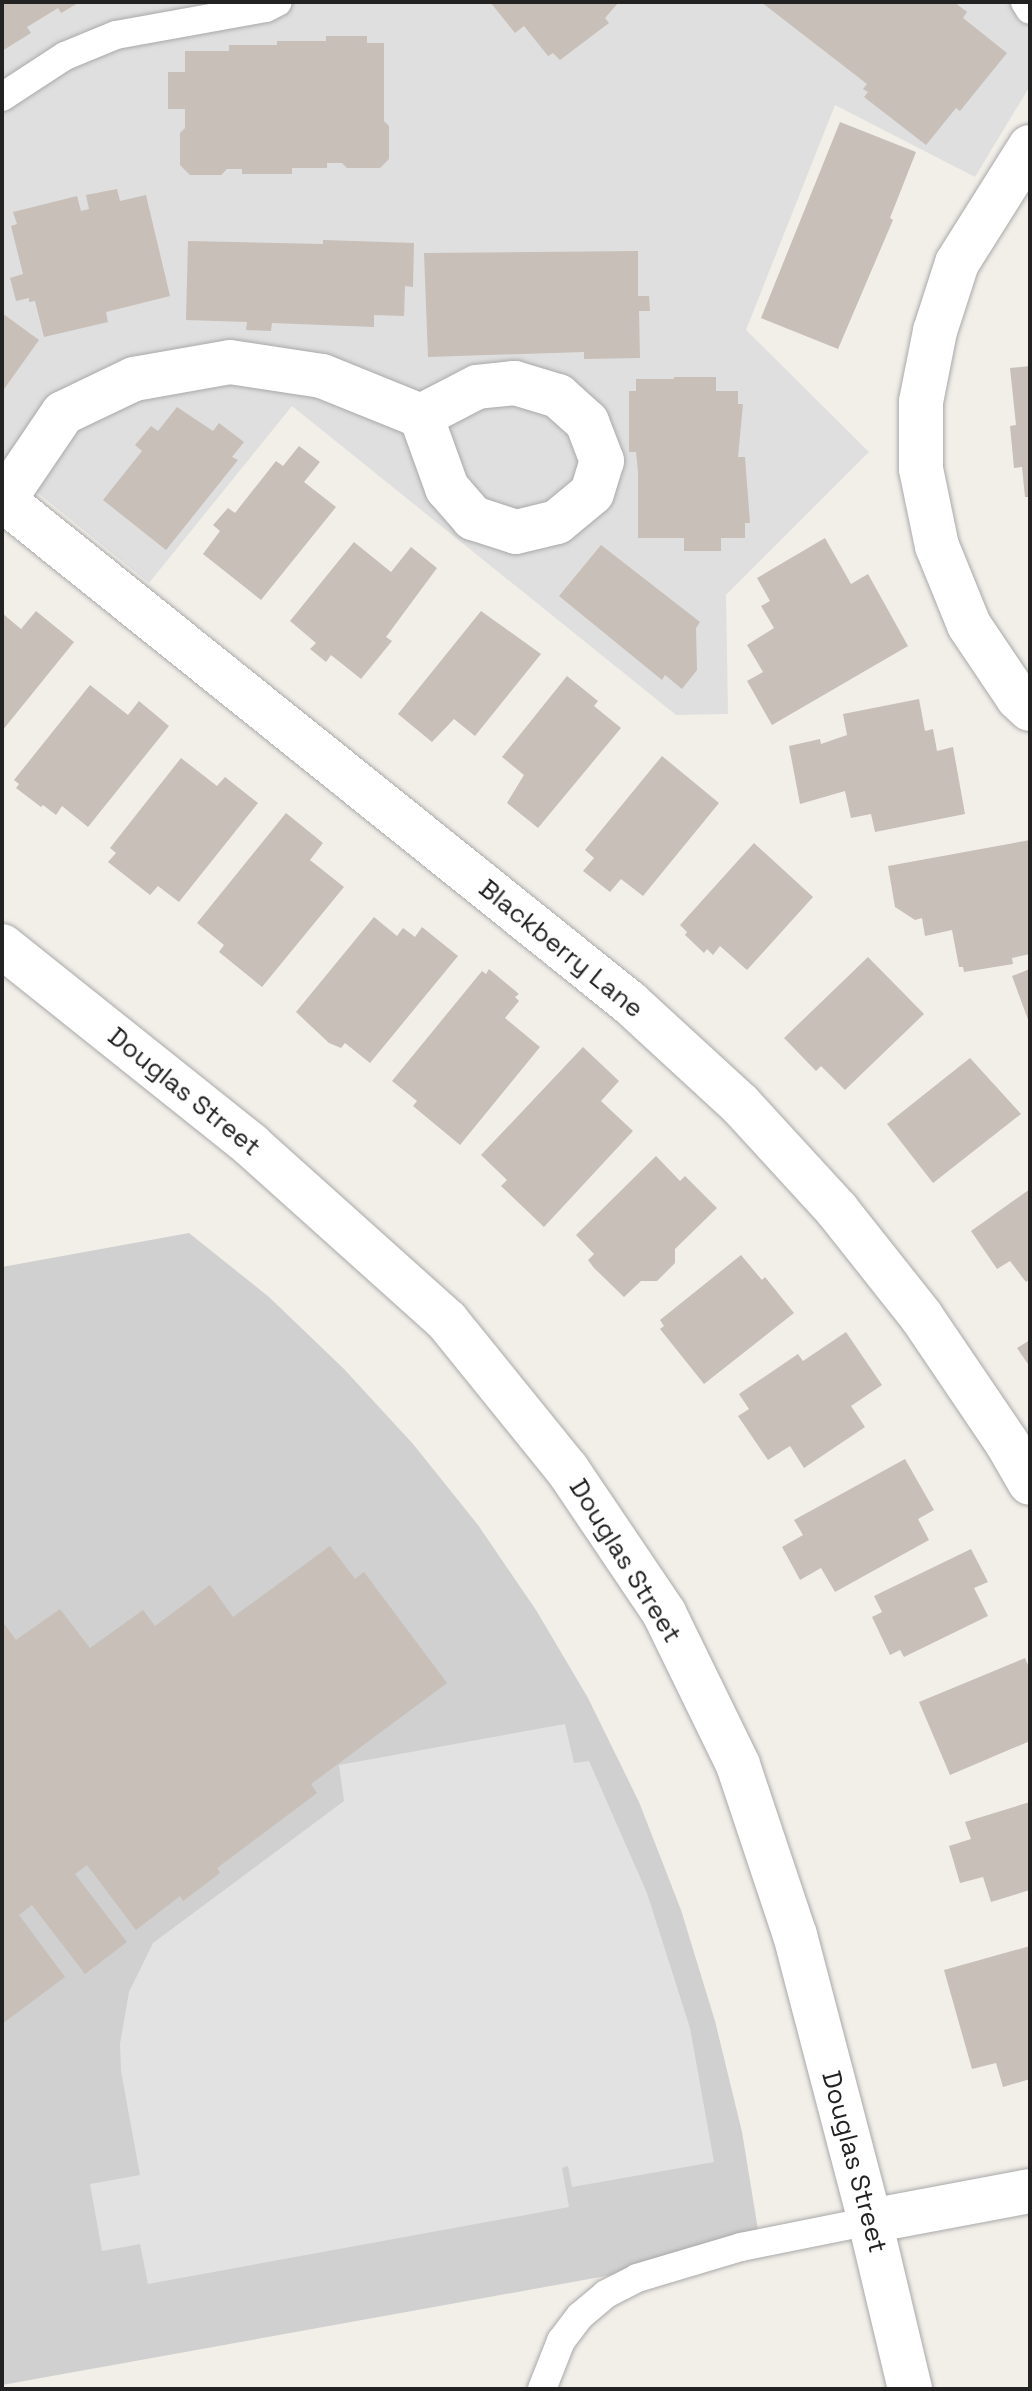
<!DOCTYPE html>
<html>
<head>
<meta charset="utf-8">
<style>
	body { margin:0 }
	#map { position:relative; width:1032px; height:2391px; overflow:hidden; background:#f2efe9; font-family:"Space Grotesk",sans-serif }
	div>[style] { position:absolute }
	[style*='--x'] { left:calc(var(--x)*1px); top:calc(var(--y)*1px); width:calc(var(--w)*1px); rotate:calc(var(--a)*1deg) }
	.residential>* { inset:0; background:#e0dfdf }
	.religious>* { inset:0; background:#d0d0d0 }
	.parking>* { inset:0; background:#e2e2e2 }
	.building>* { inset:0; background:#c7bfb8 }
	.roads { filter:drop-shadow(0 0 2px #a9a9a9) drop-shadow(0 0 2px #a9a9a9) }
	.lane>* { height:28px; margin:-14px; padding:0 14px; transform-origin:14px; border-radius:14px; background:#fff }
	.street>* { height:44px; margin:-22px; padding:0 22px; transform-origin:22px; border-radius:22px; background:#fff }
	span { translate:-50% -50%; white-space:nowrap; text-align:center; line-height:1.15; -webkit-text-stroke:7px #fff; paint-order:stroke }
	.street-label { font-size:26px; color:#222 }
	.frame { position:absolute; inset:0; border:4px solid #222; pointer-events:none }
</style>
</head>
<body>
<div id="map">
	<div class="residential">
		<i style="clip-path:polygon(2px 2px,1030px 2px,1030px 86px,975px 177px,835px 105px,746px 330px,869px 452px,726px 595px,728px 714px,676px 715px,292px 406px,149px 583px,2px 464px)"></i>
	</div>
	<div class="religious">
		<i style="clip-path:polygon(189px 1233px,269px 1297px,344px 1369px,413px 1444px,478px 1525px,536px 1610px,588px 1698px,639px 1802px,681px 1910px,715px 2021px,742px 2132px,761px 2248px,2px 2385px,2px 1267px)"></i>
	</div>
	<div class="parking">
		<i style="clip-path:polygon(565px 1724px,574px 1763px,589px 1761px,647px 1893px,690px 2028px,714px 2162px,572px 2187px,568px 2166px,562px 2168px,569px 2207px,148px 2284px,140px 2244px,102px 2251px,90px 2184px,140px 2175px,121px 2071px,120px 2044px,129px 1992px,153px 1943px,344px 1801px,339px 1765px)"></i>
	</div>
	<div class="building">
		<i style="clip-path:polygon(2px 2px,80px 2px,61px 13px,58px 8px,27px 27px,31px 33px,2px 51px)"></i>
		<i style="clip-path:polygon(490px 2px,619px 2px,605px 18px,609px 23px,560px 60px,553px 53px,548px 56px,524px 26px,515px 33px)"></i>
		<i style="clip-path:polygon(761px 2px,954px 2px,967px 12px,963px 18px,1007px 53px,960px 111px,956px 108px,926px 145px,864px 97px,868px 92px,863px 89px,867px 84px)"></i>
		<i style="clip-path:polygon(326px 36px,367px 36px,367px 43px,384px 43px,384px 121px,389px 126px,389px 159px,380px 168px,347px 168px,342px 163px,327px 163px,327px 168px,292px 168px,292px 174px,242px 174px,242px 169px,227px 169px,221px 175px,190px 175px,180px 165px,180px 133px,185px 128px,185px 109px,168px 109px,168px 72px,185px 72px,185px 51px,229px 51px,229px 45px,277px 45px,277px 41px,326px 41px)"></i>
		<i style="clip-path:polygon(840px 122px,916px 152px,890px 218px,893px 220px,838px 349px,761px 318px)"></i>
		<i style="clip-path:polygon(117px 189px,120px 201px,146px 195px,170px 296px,106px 312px,108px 322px,44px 337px,35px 301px,29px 302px,29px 298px,16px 301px,10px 278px,23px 274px,11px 226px,17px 224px,13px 212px,77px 196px,81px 211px,89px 209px,86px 195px)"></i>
		<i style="clip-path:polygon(323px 240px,414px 243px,413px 287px,405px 286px,404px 316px,374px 315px,374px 327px,272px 323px,271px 331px,246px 330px,247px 322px,186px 320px,188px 241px,323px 244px)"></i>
		<i style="clip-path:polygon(638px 251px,638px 296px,649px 296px,650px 311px,639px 311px,640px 358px,584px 359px,584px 352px,428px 357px,424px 253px)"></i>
		<i style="clip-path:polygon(2px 313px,39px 340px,2px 392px)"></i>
		<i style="clip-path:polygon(1030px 366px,1030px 497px,1025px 497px,1022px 467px,1014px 468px,1010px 426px,1016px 425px,1010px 368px)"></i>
		<i style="clip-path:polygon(674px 377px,716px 377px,716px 391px,738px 391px,738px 404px,743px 404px,738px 457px,745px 457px,750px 523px,745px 523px,745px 538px,721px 538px,721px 551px,684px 551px,684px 538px,638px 538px,638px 472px,636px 452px,629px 452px,629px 391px,636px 391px,636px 379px,674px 379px)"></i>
		<i style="clip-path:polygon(177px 407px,213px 431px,219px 423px,244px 442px,232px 457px,238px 460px,166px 550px,103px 500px,142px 451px,135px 445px,151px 426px,158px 431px)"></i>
		<i style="clip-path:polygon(299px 446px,320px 462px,304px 482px,336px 507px,261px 600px,203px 554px,220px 531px,213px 525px,228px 508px,235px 513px,276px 461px,283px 466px)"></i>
		<i style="clip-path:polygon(825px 538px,851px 584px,868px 574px,908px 646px,772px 725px,747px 681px,763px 672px,747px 645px,774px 628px,761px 606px,770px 601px,757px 578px)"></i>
		<i style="clip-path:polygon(354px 542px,391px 572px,411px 547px,437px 568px,386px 637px,392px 641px,361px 679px,331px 655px,326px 662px,310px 649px,316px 643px,290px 621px)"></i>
		<i style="clip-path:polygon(601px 545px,700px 622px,696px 628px,697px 670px,682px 689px,665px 675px,662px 680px,559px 596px)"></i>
		<i style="clip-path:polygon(36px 611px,74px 642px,2px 731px,2px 613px,21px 629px)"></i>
		<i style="clip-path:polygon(481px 611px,541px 654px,475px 736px,454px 719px,432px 742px,398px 714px)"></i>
		<i style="clip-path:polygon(567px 676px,598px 701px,594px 706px,621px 728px,538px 828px,507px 803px,524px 775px,502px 757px)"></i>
		<i style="clip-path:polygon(90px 685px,128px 715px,139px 701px,169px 726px,88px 827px,62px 806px,56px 815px,43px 805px,41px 807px,16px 788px,19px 784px,14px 780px)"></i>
		<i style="clip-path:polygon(919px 699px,925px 731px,933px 729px,937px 751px,953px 747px,965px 814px,875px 832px,871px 814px,851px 818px,845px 791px,800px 804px,789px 746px,820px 739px,821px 744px,847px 735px,843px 714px)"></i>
		<i style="clip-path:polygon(662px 756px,719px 803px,643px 896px,621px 879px,610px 892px,583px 871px,594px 858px,585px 850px)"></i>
		<i style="clip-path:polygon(181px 758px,217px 786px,225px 777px,258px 803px,179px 902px,158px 886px,150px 895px,108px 862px,116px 853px,110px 848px)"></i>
		<i style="clip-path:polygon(286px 813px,323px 843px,310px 860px,344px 887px,262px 987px,219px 952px,224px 945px,197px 923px)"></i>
		<i style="clip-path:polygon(1030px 840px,1030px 954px,1012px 958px,1013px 964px,964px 972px,963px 967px,959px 967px,952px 930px,925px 936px,922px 918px,915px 920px,895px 907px,888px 866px)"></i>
		<i style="clip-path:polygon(754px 843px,813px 897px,747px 970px,720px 946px,713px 955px,707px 949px,704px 953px,685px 935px,687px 932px,680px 925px)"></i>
		<i style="clip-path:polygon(374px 917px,397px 936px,403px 928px,415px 937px,422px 927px,458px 956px,370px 1063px,345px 1043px,341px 1048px,329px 1043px,296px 1012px)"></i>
		<i style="clip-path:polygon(868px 957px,924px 1014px,845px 1090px,821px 1066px,816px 1071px,784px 1038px)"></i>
		<i style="clip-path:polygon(489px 969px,519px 994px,515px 997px,519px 1001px,505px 1018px,540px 1047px,460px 1145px,413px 1106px,417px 1101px,392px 1081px,482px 971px,486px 974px)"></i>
		<i style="clip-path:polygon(1030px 969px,1030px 1025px,1012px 976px)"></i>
		<i style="clip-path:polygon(583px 1047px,619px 1081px,601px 1101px,633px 1131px,544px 1227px,501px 1186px,507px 1180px,481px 1155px)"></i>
		<i style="clip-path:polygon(970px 1058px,1021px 1114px,933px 1183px,887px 1124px)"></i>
		<i style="clip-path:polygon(656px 1156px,680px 1181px,685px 1176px,717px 1208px,675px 1249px,675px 1263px,657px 1281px,641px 1281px,624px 1297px,594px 1268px,588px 1260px,594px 1254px,576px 1235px)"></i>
		<i style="clip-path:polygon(1030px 1189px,1030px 1279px,1026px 1282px,1010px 1261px,997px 1269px,971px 1231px)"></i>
		<i style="clip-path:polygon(741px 1255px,762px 1280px,765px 1277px,794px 1313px,704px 1384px,660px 1329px,664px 1326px,660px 1320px)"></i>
		<i style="clip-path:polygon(846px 1332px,882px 1385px,851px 1406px,865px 1427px,804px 1468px,790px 1446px,768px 1460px,738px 1416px,749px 1409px,739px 1394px,798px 1354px,803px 1361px)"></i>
		<i style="clip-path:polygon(1030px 1340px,1030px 1367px,1017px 1348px)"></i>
		<i style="clip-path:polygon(905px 1459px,934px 1510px,918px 1519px,929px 1540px,835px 1592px,821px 1568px,800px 1580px,782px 1547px,803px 1535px,794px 1520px)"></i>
		<i style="clip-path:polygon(330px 1546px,355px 1579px,364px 1572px,447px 1683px,311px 1784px,317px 1793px,217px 1868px,220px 1873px,183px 1901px,180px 1896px,136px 1930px,87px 1865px,75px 1874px,127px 1942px,85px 1974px,32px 1905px,19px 1915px,65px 1977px,2px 2024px,2px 1621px,16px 1640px,60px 1609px,90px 1648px,143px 1610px,155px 1626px,210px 1585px,233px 1617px)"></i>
		<i style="clip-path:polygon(971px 1549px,988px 1582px,974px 1588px,988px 1616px,904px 1657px,900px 1650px,890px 1655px,872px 1617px,882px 1612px,874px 1596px)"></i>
		<i style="clip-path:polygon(1025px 1658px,1030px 1670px,1030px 1741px,950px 1775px,919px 1702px)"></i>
		<i style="clip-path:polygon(1030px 1802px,1030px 1890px,991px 1902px,983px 1877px,960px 1883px,949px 1846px,971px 1839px,965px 1822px)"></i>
		<i style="clip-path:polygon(1030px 1946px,1030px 2079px,1003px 2087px,996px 2063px,972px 2069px,944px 1970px)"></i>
	</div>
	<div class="roads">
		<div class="lane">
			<i style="--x:1025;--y:2;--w:9;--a:58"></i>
			<i style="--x:2;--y:97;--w:75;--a:-33.1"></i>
			<i style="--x:65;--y:56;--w:55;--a:-22.4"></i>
			<i style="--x:116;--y:35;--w:152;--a:-10.2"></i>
			<i style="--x:266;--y:8;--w:13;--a:-27"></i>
			<i style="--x:542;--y:2389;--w:52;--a:-68.4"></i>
			<i style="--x:561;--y:2341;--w:31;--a:-53"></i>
			<i style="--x:580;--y:2316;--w:34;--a:-40"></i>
			<i style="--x:606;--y:2294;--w:35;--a:-27"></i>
			<i style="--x:637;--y:2278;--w:109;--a:-16.6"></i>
			<i style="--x:741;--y:2247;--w:132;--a:-11.4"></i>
		</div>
		<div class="street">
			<i style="--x:1030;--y:147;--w:137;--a:122.2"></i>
			<i style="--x:957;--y:263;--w:71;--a:107.9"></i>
			<i style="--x:935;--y:331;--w:72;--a:101.2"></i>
			<i style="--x:921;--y:402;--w:67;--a:90"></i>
			<i style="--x:921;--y:469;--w:79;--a:78.3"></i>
			<i style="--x:937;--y:546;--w:85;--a:67.9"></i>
			<i style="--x:969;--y:625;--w:88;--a:56.1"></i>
			<i style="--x:1018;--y:698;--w:16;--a:43"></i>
			<i style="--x:2;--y:499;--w:805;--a:38.75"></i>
			<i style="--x:630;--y:1003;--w:149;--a:42.6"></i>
			<i style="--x:740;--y:1104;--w:144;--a:47.5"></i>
			<i style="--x:837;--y:1210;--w:135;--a:51.6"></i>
			<i style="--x:921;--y:1316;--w:153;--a:55.9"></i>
			<i style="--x:1007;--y:1443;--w:46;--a:60.1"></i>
			<i style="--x:4;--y:500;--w:105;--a:-55.9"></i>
			<i style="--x:63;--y:413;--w:79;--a:-25.6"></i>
			<i style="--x:134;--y:379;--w:97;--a:-10"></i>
			<i style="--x:230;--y:362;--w:93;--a:8.7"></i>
			<i style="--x:322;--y:376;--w:107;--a:22"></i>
			<i style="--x:421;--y:416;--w:77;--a:70.1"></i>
			<i style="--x:447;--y:488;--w:40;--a:49"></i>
			<i style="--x:473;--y:518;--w:45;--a:18"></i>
			<i style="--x:516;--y:532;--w:42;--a:-13.7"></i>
			<i style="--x:557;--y:522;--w:45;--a:-39.6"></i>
			<i style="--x:592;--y:493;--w:34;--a:-73"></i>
			<i style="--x:602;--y:461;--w:42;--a:-111"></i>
			<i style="--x:587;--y:422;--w:39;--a:-138"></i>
			<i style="--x:558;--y:396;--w:45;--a:-163.2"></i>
			<i style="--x:515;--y:383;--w:38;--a:174"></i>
			<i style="--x:477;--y:387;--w:63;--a:152.6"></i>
			<i style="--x:2;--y:946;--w:319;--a:38.6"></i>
			<i style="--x:251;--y:1145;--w:263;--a:41.9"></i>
			<i style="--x:447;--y:1321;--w:191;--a:51"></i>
			<i style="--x:567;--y:1469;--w:174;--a:56"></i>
			<i style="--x:664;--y:1613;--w:169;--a:64"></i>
			<i style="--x:738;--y:1765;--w:179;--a:71.5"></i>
			<i style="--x:795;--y:1935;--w:296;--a:75.3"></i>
			<i style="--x:870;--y:2221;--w:173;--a:76.6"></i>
			<i style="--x:870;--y:2221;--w:163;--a:-10.6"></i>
		</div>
	</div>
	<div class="street-label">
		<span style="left:561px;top:949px;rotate:39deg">Blackberry Lane</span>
		<span style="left:184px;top:1092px;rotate:39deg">Douglas Street</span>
		<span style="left:625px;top:1561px;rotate:58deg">Douglas Street</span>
		<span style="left:854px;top:2162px;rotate:75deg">Douglas Street</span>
	</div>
	<div class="frame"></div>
</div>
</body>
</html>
